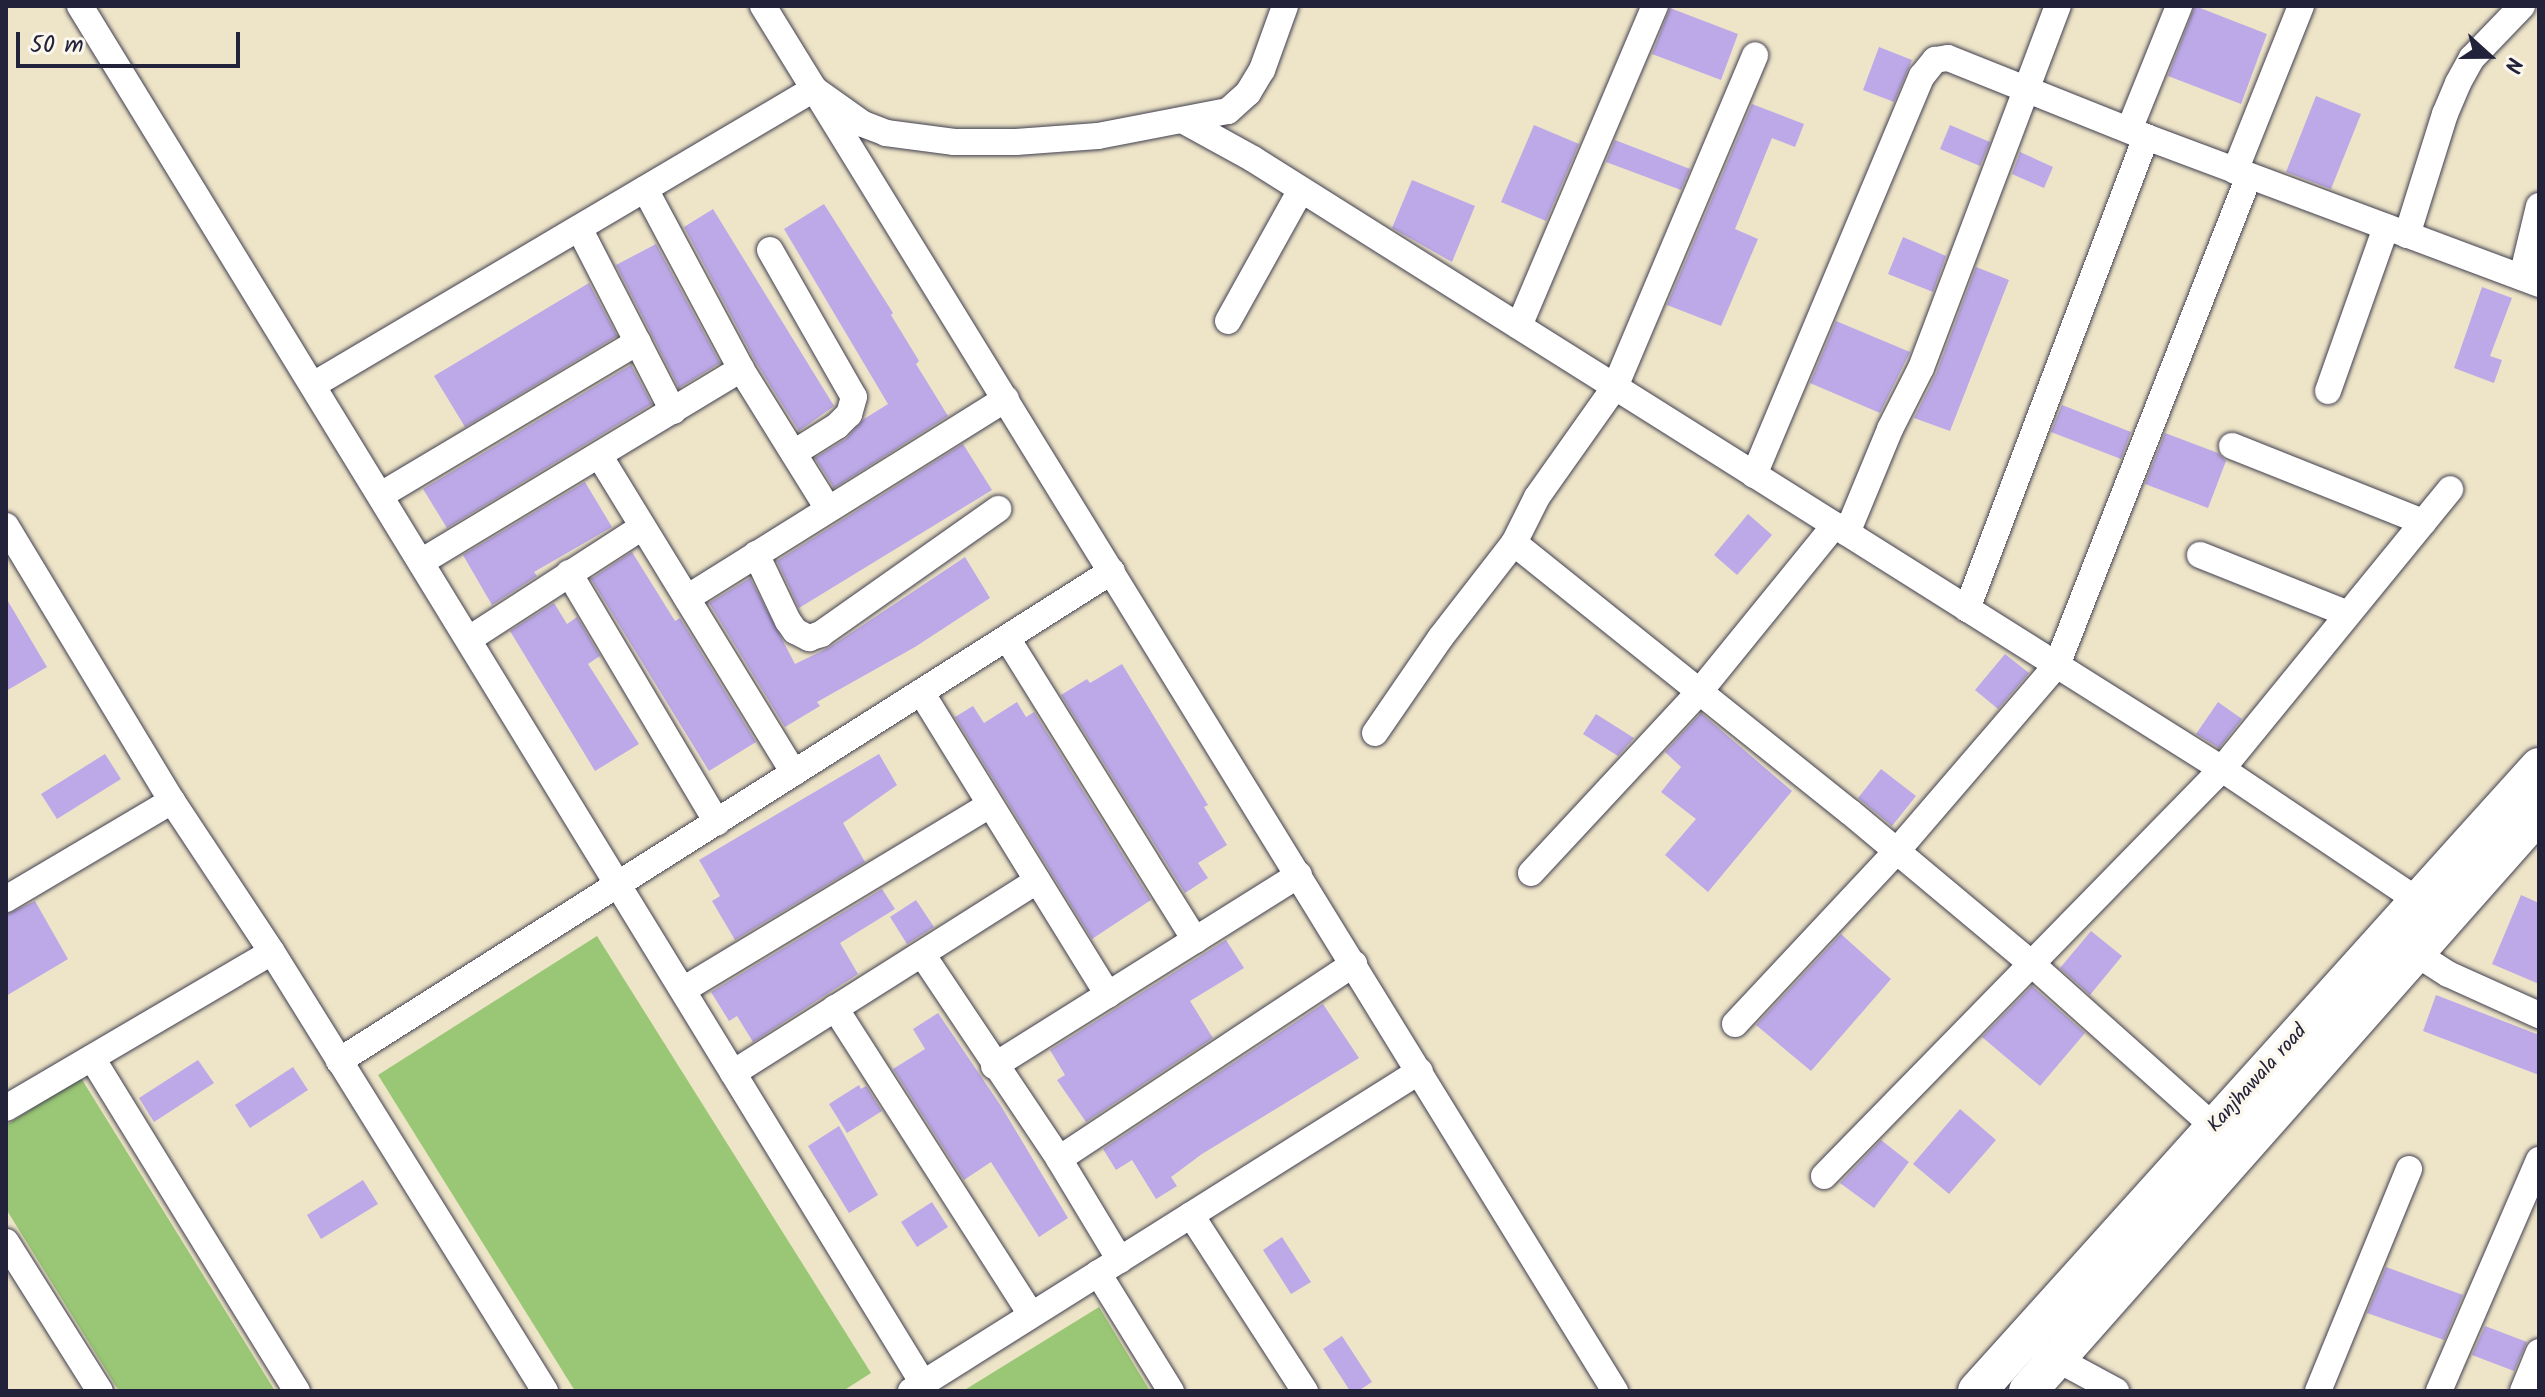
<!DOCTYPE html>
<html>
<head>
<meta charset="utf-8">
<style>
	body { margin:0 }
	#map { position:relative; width:2545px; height:1397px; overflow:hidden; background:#eee5c8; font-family:Kalam,sans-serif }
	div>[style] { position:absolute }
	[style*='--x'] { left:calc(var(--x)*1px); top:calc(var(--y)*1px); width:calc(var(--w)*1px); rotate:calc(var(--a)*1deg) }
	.green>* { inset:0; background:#9ac775 }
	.building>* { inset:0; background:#bda9e7 }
	.roads { filter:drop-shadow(0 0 2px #413f50) drop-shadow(0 0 2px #413f50) }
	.street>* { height:26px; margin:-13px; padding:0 13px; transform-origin:13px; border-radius:13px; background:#fff }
	.secondary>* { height:38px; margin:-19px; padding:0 19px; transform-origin:19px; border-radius:19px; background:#fff }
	span { translate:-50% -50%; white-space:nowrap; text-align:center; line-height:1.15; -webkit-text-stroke:7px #fbf7ec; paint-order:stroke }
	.street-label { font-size:20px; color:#22223b }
	.frame { position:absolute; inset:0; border:8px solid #22223b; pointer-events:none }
	.north { position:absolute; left:2449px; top:16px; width:80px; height:80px; -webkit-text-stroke:6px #fbf7ec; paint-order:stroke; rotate:111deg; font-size:22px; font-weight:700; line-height:32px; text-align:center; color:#22223b }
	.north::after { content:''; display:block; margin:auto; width:28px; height:36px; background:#22223b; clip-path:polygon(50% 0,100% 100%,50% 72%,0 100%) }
	.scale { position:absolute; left:16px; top:32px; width:224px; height:36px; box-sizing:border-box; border:4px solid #22223b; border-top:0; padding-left:10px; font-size:24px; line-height:28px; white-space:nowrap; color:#22223b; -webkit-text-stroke:6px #fbf7ec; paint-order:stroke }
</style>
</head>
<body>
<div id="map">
	<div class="green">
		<i style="clip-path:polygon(597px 936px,871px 1373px,843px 1391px,575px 1391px,378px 1075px)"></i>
		<i style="clip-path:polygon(81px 1078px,275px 1391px,119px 1391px,6px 1209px,6px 1125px)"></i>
		<i style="clip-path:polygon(1099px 1307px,1150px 1391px,963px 1391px)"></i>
	</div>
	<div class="building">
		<i style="clip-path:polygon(2195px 6px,2267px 34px,2241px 104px,2168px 76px)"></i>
		<i style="clip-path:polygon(1670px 8px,1738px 34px,1721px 80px,1652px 54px)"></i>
		<i style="clip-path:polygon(1879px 47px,1912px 60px,1894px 102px,1863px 90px)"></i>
		<i style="clip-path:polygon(2316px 96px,2361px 114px,2331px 189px,2286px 172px)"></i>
		<i style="clip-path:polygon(1752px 104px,1804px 124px,1795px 147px,1772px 138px,1735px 229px,1758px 239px,1721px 326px,1667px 305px)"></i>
		<i style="clip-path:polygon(1534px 125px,1579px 144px,1546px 221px,1501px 202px)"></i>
		<i style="clip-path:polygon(1950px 125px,1990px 142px,1980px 166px,1940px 149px)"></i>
		<i style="clip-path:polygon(1615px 140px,1690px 169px,1681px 190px,1606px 162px)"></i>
		<i style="clip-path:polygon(2020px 152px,2053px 167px,2044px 188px,2012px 174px)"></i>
		<i style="clip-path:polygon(1412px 180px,1475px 206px,1452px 262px,1392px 228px)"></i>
		<i style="clip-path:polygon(824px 204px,893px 313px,891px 315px,919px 361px,916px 364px,948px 416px,834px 488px,815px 458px,846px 439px,864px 419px,888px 404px,784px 229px)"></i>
		<i style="clip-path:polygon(713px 209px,834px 406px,799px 431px,755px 361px,684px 227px)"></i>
		<i style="clip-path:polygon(1903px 237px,1946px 256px,1933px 292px,1888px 274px)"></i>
		<i style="clip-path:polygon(656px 244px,720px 363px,679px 388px,616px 265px)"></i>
		<i style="clip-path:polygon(1976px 267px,2009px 280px,1950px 431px,1914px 418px,1936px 374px)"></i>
		<i style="clip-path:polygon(589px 283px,617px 336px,465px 427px,434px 376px)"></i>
		<i style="clip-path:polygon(2482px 287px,2512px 298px,2490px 356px,2502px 360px,2494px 383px,2454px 368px)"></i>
		<i style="clip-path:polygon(1836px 321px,1910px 352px,1880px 413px,1810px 383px)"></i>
		<i style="clip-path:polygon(631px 365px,652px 404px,447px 528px,423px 489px)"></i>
		<i style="clip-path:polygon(2062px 405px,2131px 432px,2121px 459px,2051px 432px)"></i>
		<i style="clip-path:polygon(2165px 433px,2218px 453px,2226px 461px,2208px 508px,2145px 484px)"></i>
		<i style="clip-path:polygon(963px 444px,992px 490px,799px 608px,777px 561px)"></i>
		<i style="clip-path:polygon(585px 482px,612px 527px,534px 572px,537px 576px,492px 605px,463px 555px)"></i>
		<i style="clip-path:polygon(1748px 514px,1772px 535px,1737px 575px,1714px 555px)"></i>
		<i style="clip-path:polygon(632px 552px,675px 621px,680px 618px,756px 742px,709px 771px,591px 579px)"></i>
		<i style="clip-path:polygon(965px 557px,990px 598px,915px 647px,817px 702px,820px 706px,785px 727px,709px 603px,750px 578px,795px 664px,830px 647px)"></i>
		<i style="clip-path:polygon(6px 598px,47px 667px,6px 691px)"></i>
		<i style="clip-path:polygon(554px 603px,567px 624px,577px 617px,600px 656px,588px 664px,639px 744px,595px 771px,510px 631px)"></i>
		<i style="clip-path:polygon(2005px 654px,2029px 673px,1998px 709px,1975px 690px)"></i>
		<i style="clip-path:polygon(1122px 664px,1208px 805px,1204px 807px,1227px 845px,1198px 863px,1208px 878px,1185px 893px,1061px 695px,1087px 679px,1090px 683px)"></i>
		<i style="clip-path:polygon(1017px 702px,1026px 717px,1034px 712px,1151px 900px,1092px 939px,955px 717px,973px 706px,984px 723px)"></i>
		<i style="clip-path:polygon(2218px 702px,2242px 719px,2219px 748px,2196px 734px)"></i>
		<i style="clip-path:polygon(1701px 713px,1792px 791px,1708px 892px,1665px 855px,1696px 819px,1661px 792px,1681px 767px,1665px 752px)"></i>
		<i style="clip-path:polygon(1596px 714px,1634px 738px,1618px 756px,1583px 734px)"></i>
		<i style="clip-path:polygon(105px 754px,121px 779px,57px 819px,41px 794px)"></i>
		<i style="clip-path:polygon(879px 754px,897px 785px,843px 823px,865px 862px,735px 940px,712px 901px,720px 896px,699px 860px)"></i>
		<i style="clip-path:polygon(1881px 769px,1916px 796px,1892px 826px,1858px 798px)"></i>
		<i style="clip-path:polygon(882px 889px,895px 909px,840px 943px,858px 974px,753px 1042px,737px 1016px,729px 1021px,711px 992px)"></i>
		<i style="clip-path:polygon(2521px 895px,2539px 903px,2539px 984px,2492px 964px)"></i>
		<i style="clip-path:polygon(916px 900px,934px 927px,907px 944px,890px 917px)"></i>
		<i style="clip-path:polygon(35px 901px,68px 959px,6px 996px,6px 915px)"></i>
		<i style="clip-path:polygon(2091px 931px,2122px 956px,2090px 995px,2060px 968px)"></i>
		<i style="clip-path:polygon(1841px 934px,1891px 979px,1811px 1071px,1756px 1025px)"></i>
		<i style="clip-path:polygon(1226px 940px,1244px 968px,1190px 1001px,1213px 1038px,1086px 1122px,1057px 1080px,1065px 1075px,1050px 1050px)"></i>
		<i style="clip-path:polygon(2032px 986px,2085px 1033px,2040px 1086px,1982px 1037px)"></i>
		<i style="clip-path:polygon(2436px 995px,2539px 1035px,2539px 1075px,2423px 1031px)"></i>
		<i style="clip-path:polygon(1323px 1004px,1359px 1058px,1202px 1154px,1171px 1177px,1177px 1186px,1156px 1199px,1132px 1160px,1116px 1170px,1103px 1149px)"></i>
		<i style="clip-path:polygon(938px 1013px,1001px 1106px,1068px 1218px,1039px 1237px,991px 1162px,964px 1180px,893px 1069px,925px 1049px,913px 1029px)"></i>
		<i style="clip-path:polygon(198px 1060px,214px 1083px,154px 1122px,139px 1098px)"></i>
		<i style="clip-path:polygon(293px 1067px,308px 1090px,250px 1128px,235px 1105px)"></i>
		<i style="clip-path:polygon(859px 1085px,861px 1089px,866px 1086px,882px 1111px,847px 1133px,829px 1104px)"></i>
		<i style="clip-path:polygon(1960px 1109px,1996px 1140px,1949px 1194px,1913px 1164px)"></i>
		<i style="clip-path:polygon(839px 1126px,878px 1195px,849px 1213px,808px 1146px)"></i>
		<i style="clip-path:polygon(1881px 1140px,1909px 1162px,1874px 1208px,1840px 1183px)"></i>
		<i style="clip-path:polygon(363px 1180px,378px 1204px,321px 1239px,307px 1215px)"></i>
		<i style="clip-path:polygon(932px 1202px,948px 1227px,917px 1247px,901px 1222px)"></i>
		<i style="clip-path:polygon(1282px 1237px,1311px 1282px,1291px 1294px,1263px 1250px)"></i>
		<i style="clip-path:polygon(2386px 1267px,2463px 1295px,2444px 1340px,2367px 1313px)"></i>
		<i style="clip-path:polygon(2485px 1326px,2527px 1342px,2514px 1371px,2472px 1355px)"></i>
		<i style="clip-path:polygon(1342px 1336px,1372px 1382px,1358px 1391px,1350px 1391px,1323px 1349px)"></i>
	</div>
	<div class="roads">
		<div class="street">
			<i style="--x:80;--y:6;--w:1615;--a:58.53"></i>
			<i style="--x:763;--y:6;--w:97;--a:58.4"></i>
			<i style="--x:814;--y:89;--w:60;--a:35.5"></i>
			<i style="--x:863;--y:124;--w:25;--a:21"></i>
			<i style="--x:886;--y:133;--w:69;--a:7.5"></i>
			<i style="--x:954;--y:142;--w:62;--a:0"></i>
			<i style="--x:1016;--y:142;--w:82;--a:-4.2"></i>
			<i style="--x:1098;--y:136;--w:132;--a:-10.9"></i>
			<i style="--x:1228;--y:111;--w:27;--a:-42"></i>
			<i style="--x:1248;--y:93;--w:27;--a:-59"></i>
			<i style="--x:1262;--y:70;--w:68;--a:-70.2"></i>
			<i style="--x:1186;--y:122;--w:77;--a:28.9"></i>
			<i style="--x:1253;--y:159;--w:1145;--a:32.19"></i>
			<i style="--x:2222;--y:769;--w:251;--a:33.9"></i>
			<i style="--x:2129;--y:130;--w:134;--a:-68"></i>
			<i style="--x:2235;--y:171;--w:178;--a:-68.2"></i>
			<i style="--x:645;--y:189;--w:204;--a:61.9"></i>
			<i style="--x:741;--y:369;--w:165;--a:58.1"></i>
			<i style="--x:579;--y:228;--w:206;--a:62.8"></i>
			<i style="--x:2407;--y:235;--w:127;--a:-72.6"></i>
			<i style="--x:2445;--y:114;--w:34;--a:-67"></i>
			<i style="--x:2458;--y:83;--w:29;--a:-61"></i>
			<i style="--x:2472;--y:58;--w:72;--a:-46.1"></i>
			<i style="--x:770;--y:250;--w:169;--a:60.3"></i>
			<i style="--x:854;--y:397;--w:18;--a:106"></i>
			<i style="--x:849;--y:414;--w:17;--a:135"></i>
			<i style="--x:837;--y:426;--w:51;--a:147.9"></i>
			<i style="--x:2522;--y:277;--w:73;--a:-76.5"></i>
			<i style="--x:1228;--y:321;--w:150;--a:-60.9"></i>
			<i style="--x:1519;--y:326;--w:348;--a:-67"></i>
			<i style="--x:313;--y:385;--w:582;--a:-30.58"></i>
			<i style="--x:814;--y:89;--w:1529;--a:58.4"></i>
			<i style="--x:2328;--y:391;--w:174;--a:-70.5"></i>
			<i style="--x:2232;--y:446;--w:206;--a:21.7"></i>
			<i style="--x:599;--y:455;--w:373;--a:58.5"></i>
			<i style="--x:1754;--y:475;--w:433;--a:-67.2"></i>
			<i style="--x:1922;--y:76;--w:21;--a:-51"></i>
			<i style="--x:1935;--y:60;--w:13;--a:-9"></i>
			<i style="--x:1948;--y:58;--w:213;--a:21.8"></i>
			<i style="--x:2146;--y:137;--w:420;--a:20.5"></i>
			<i style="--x:381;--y:495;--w:299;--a:-30.8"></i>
			<i style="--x:6;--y:526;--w:321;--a:58.9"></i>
			<i style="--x:172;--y:801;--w:181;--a:56.5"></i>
			<i style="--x:272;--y:952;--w:517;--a:58.12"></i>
			<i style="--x:1847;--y:533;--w:113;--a:-67.5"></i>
			<i style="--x:1890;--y:429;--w:68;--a:-63.1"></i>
			<i style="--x:1921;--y:368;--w:387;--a:-69.3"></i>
			<i style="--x:1514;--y:543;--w:430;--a:38.7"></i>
			<i style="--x:1850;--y:812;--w:239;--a:39.9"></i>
			<i style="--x:2033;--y:965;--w:243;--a:41.8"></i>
			<i style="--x:756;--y:554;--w:74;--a:64.5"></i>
			<i style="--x:788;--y:621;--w:12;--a:55"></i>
			<i style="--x:795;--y:631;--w:16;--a:27"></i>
			<i style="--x:809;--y:638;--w:13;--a:-18"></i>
			<i style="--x:821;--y:634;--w:217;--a:-35.2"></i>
			<i style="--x:2200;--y:555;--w:159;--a:21.7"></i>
			<i style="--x:421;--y:562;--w:374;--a:-31.1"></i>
			<i style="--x:569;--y:573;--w:290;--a:59.3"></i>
			<i style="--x:687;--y:598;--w:376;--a:-32"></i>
			<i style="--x:1967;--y:609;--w:505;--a:-69.23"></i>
			<i style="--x:1007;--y:638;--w:356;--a:58.1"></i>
			<i style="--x:469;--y:639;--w:206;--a:-32.9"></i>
			<i style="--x:921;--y:692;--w:356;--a:58.3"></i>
			<i style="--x:1375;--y:733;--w:116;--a:-55.5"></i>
			<i style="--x:1441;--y:637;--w:119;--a:-52.2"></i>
			<i style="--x:1514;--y:543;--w:51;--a:-63.4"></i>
			<i style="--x:1537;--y:497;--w:135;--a:-54.7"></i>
			<i style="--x:1615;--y:387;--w:360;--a:-67.1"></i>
			<i style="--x:1531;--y:873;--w:248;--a:-47.1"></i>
			<i style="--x:1700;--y:691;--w:214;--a:-50.9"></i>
			<i style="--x:6;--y:899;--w:193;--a:-30.6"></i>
			<i style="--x:922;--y:954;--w:247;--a:56.2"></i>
			<i style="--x:1059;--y:1159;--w:118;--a:58.9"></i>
			<i style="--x:2417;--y:954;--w:37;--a:33"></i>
			<i style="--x:2448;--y:974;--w:100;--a:24.3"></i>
			<i style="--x:683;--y:990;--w:358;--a:-31.1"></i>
			<i style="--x:835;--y:1008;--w:364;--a:57.4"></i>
			<i style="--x:1735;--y:1024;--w:236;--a:-46.9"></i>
			<i style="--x:1896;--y:852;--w:247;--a:-49.3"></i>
			<i style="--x:2057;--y:665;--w:525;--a:-68.56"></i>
			<i style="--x:92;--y:1058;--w:391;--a:58.4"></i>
			<i style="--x:339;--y:1061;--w:915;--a:-32.37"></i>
			<i style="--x:994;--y:1066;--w:360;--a:-32.1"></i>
			<i style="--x:733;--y:1073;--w:360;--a:-32.3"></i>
			<i style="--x:6;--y:1108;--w:308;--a:-30.4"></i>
			<i style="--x:1059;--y:1159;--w:354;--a:-33.5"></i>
			<i style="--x:1824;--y:1176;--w:569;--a:-45.64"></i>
			<i style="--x:2222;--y:769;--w:361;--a:-50.8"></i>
			<i style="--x:1191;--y:1215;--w:210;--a:57.1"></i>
			<i style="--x:6;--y:1242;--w:176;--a:57.8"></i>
			<i style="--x:1098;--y:1273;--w:139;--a:58.3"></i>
			<i style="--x:2044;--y:1352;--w:82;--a:28.4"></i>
			<i style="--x:911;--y:1391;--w:601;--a:-32.16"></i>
			<i style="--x:2318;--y:1391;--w:240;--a:-67.7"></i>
			<i style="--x:2439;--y:1391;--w:252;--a:-66.6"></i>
			<i style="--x:2523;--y:1391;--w:42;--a:-67.7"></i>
		</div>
		<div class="secondary">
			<i style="--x:1977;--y:1391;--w:840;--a:-47.99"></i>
			<i style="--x:2028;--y:1391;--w:771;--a:-48.52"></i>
		</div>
	</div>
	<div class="street-label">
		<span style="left:2258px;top:1079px;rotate:-48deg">Kanjhawala road</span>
	</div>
	<div class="frame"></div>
	<div class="north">N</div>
	<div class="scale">50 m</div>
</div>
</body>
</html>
